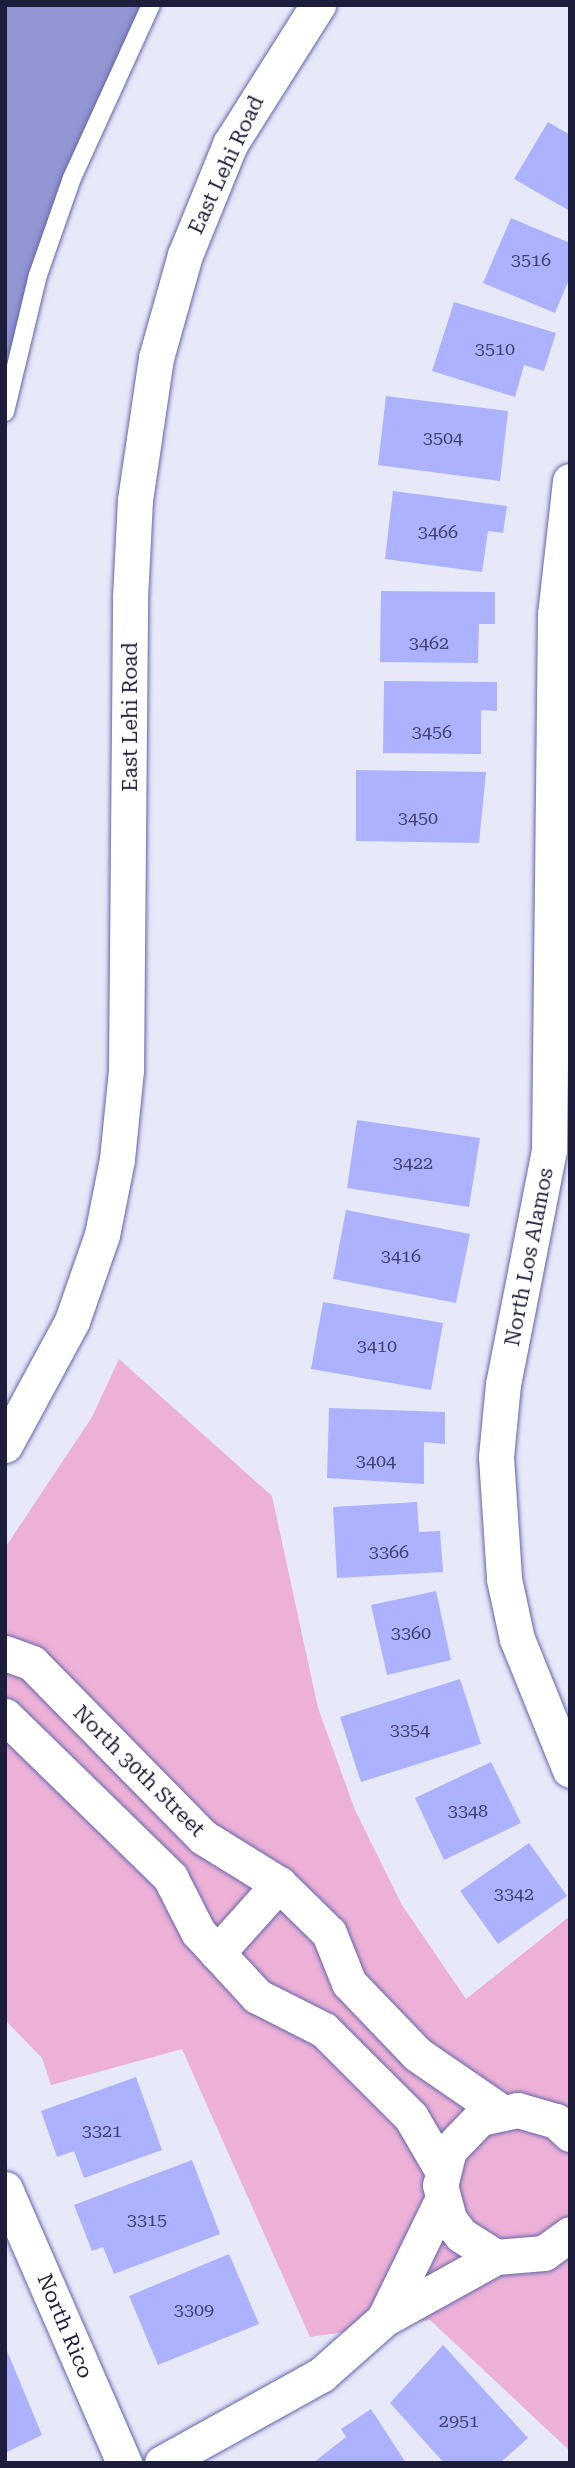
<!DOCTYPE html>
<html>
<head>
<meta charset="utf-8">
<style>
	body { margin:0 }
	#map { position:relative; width:575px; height:2468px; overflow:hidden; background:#e7e9f9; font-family:"Roboto Serif",serif }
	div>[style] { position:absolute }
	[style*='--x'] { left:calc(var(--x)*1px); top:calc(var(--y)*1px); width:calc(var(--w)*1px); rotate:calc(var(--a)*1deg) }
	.green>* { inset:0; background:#edb1d7 }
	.water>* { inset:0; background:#9195d2 }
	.building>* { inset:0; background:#adb2fe }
	.roads { filter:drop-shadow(0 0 2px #6466ac) drop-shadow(0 0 2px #6466ac) }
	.lane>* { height:18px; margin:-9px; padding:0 9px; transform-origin:9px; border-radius:9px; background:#fff }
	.street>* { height:35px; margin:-17.5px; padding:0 17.5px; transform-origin:17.5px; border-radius:17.5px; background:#fff }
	span { translate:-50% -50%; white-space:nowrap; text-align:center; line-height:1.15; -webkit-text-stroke:7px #fff; paint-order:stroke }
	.number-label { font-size:18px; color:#41436c }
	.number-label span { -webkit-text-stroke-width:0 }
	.street-label { font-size:21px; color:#1d1e3b }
	.frame { position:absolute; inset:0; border:7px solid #1d1e3b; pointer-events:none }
</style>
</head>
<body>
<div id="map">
	<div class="green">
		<i style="clip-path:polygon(119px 1359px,272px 1496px,318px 1708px,355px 1810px,402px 1905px,466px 1999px,570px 1916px,570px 2451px,430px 2320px,310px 2337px,182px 2049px,51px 2085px,42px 2058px,5px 2020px,5px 1548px,92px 1417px)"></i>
	</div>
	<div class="water">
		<i style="clip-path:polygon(5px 5px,151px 5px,72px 178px,5px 412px)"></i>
	</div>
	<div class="building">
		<i style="clip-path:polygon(548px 122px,570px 135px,570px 211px,514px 179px)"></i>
		<i style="clip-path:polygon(511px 218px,570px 243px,570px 277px,555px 313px,483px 283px)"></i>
		<i style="clip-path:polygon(454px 302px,556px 333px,544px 371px,524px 365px,515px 397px,432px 371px)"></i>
		<i style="clip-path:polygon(386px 396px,508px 411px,500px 481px,378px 465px)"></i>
		<i style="clip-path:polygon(393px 491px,507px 506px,503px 533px,488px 531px,482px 572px,385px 559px)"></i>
		<i style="clip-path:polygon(381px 591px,495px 592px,495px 624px,479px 624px,478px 663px,380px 662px)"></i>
		<i style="clip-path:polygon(384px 681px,497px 682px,497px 711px,481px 710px,481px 754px,383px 753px)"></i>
		<i style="clip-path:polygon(356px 770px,486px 772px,479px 843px,356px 841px)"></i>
		<i style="clip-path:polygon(357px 1120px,480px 1138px,469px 1207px,347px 1188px)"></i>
		<i style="clip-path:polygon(346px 1210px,470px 1234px,456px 1303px,333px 1279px)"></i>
		<i style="clip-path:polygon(323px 1302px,443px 1323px,431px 1390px,311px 1369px)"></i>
		<i style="clip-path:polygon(329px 1408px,445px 1412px,445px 1444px,424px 1442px,424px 1484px,327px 1478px)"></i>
		<i style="clip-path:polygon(417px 1502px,419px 1532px,440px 1531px,443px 1572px,337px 1578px,333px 1507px)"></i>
		<i style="clip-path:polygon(436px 1591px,451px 1660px,387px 1675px,371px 1605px)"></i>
		<i style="clip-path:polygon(460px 1679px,481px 1744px,361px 1782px,340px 1717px)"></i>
		<i style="clip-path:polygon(491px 1762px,521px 1823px,444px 1860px,415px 1798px)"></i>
		<i style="clip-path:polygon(529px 1843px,567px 1896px,498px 1944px,460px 1891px)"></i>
		<i style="clip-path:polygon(136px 2077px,162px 2150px,84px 2178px,74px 2151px,57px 2157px,41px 2111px)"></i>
		<i style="clip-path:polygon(192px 2160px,220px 2234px,114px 2274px,103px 2247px,92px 2251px,74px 2205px)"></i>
		<i style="clip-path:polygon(229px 2254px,259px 2324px,158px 2365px,129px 2296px)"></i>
		<i style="clip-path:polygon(443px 2345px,528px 2438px,500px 2463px,444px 2463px,390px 2403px)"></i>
		<i style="clip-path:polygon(5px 2346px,42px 2435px,5px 2453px)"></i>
		<i style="clip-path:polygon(371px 2409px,406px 2463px,313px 2463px,346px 2437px,341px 2429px)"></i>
	</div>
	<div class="roads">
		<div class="lane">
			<i style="--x:5;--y:412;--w:141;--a:-76.5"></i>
			<i style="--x:38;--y:275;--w:103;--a:-70.7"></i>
			<i style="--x:72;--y:178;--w:190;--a:-65.5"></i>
		</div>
		<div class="street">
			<i style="--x:570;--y:481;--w:134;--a:96.4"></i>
			<i style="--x:555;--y:614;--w:536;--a:90.64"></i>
			<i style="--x:549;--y:1150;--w:238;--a:101.1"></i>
			<i style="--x:503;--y:1384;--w:73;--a:95.5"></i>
			<i style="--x:496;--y:1457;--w:122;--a:86.2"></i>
			<i style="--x:504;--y:1579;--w:61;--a:77.8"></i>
			<i style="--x:517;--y:1639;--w:141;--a:68"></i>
			<i style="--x:5;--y:1445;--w:141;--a:-61.6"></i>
			<i style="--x:72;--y:1321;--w:91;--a:-70.8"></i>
			<i style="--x:102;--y:1235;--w:77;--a:-78.8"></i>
			<i style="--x:117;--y:1159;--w:89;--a:-84.2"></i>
			<i style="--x:126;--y:1070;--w:472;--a:-89.5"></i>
			<i style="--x:130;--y:598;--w:98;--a:-87.1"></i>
			<i style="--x:135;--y:500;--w:144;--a:-81.6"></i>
			<i style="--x:156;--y:358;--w:107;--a:-74.3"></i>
			<i style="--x:185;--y:255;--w:120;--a:-67.9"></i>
			<i style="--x:230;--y:144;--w:165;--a:-57.7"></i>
			<i style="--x:5;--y:1653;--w:29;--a:20"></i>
			<i style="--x:32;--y:1663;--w:244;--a:45.5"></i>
			<i style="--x:203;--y:1837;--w:89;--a:31.7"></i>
			<i style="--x:279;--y:1884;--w:70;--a:44.4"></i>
			<i style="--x:329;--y:1933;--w:54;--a:68.2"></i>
			<i style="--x:349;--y:1983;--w:98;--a:46.2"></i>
			<i style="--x:417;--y:2054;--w:101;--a:34.5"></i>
			<i style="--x:5;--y:1716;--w:231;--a:44.3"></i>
			<i style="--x:170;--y:1877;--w:62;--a:63"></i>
			<i style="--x:198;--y:1932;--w:87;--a:47.3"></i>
			<i style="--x:257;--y:1996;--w:75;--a:26.9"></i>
			<i style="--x:324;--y:2030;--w:123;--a:45"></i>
			<i style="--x:411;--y:2117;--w:61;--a:59.7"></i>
			<i style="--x:217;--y:1953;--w:93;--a:-48.1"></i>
			<i style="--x:570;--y:2134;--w:19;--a:-137"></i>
			<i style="--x:556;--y:2121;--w:40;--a:-164"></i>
			<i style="--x:518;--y:2110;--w:39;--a:168"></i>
			<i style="--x:480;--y:2118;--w:45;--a:134.1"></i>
			<i style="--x:449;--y:2150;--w:36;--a:104"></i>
			<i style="--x:440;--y:2185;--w:35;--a:75"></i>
			<i style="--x:449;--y:2219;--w:20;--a:53"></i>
			<i style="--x:461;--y:2235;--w:41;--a:32.2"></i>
			<i style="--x:496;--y:2257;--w:48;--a:-4.8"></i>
			<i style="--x:544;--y:2253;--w:32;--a:-36"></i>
			<i style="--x:5;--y:2189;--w:299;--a:66.5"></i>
			<i style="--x:384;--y:2319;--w:132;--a:-64"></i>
			<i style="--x:162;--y:2463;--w:182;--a:-29"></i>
			<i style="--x:321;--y:2375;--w:84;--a:-41.6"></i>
			<i style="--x:384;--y:2319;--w:128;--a:-29"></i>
		</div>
	</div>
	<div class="number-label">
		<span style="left:531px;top:260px">3516</span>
		<span style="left:495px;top:349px">3510</span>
		<span style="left:443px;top:438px">3504</span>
		<span style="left:438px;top:532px">3466</span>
		<span style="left:429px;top:643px">3462</span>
		<span style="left:432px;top:732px">3456</span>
		<span style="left:418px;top:818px">3450</span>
		<span style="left:413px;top:1163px">3422</span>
		<span style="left:401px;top:1256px">3416</span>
		<span style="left:377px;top:1346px">3410</span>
		<span style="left:376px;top:1461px">3404</span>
		<span style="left:389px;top:1552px">3366</span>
		<span style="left:411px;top:1633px">3360</span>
		<span style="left:410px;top:1730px">3354</span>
		<span style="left:468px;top:1811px">3348</span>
		<span style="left:514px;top:1894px">3342</span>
		<span style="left:102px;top:2131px">3321</span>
		<span style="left:147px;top:2220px">3315</span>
		<span style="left:194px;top:2310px">3309</span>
		<span style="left:459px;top:2421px">2951</span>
	</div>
	<div class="street-label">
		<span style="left:226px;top:165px;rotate:-65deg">East Lehi Road</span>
		<span style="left:130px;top:717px;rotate:-90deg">East Lehi Road</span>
		<span style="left:529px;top:1257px;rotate:-79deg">North Los Alamos</span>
		<span style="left:139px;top:1771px;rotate:45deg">North 30th Street</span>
		<span style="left:65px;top:2326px;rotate:67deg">North Rico</span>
	</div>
	<div class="frame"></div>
</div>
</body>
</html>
